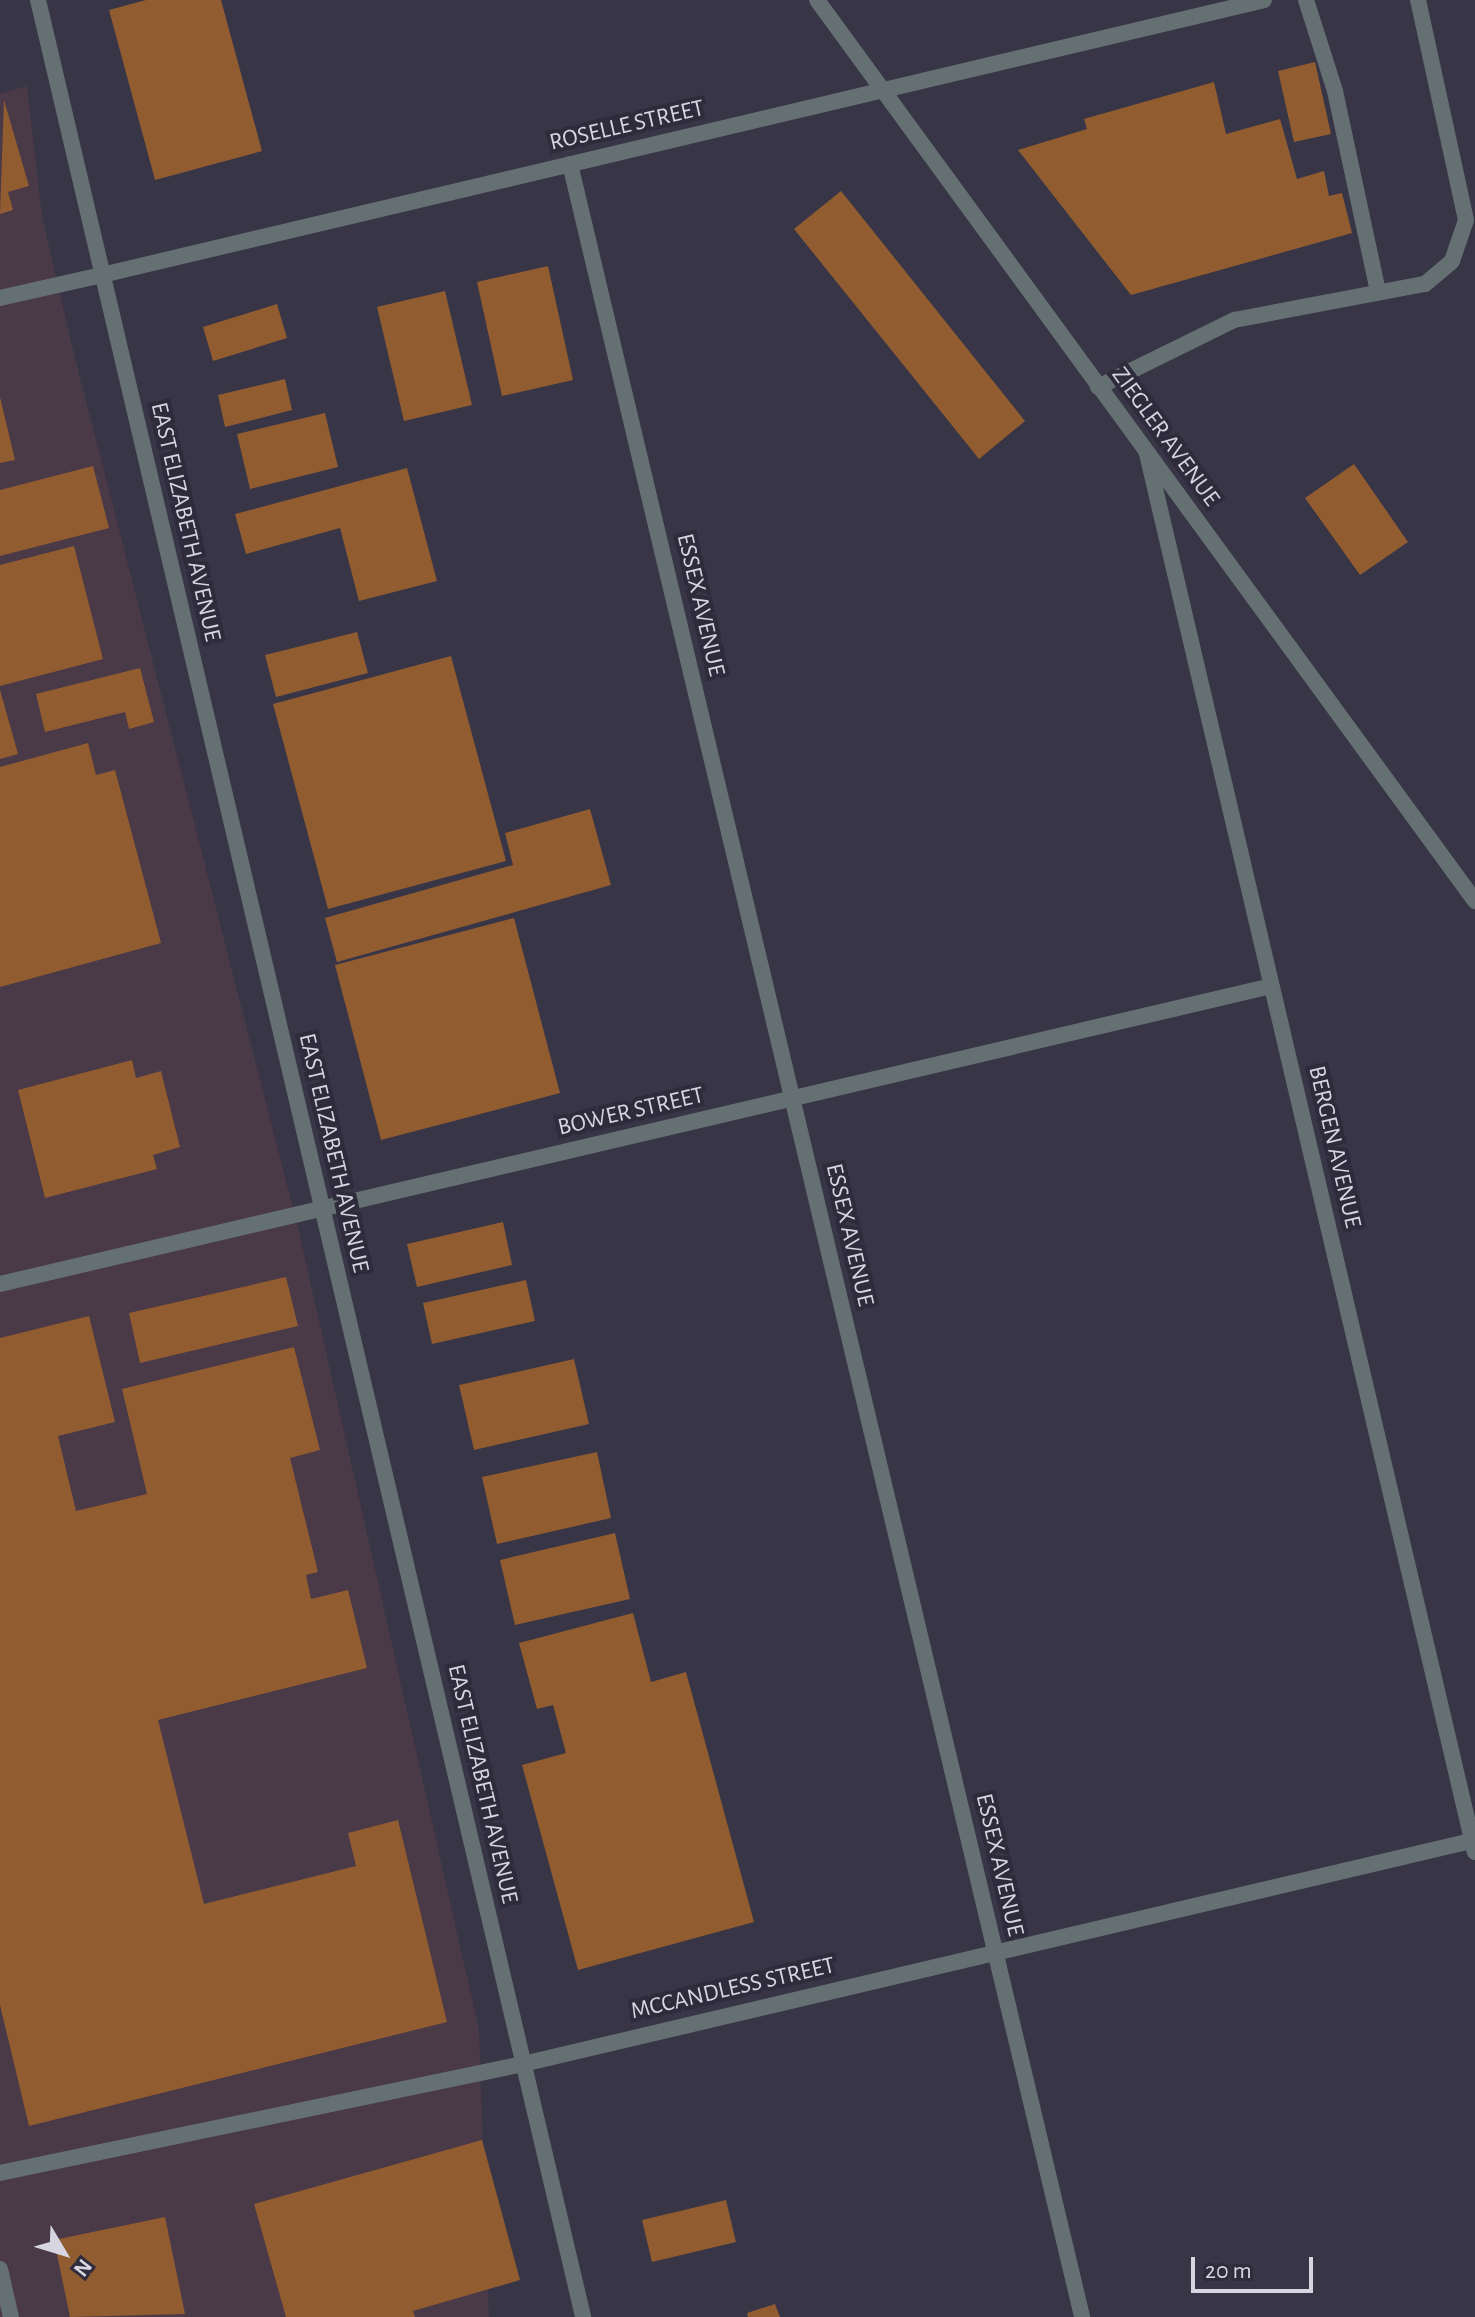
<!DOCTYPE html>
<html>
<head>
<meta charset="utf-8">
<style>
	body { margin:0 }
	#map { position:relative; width:1475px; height:2317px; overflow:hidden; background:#373546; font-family:"Alegreya Sans",sans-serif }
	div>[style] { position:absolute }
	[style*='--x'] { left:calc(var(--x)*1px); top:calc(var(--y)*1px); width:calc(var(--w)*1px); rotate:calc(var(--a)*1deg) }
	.industrial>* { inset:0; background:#4a3946 }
	.building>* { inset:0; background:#925c31 }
	.service>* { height:16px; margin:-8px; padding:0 8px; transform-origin:8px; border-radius:8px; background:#657072 }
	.minor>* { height:16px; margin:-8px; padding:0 8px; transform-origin:8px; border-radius:8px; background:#657072 }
	.tertiary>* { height:16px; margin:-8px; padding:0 8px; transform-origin:8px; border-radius:8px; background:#657072 }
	span { translate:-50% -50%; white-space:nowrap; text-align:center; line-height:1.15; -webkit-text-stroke:8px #2d2b3c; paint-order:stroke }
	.street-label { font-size:24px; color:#d6d5e0 }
	.north { position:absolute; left:24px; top:2213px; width:80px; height:80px; -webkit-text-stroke:6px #2d2b3c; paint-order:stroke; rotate:128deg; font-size:22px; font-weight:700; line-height:32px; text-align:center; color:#d6d5e0 }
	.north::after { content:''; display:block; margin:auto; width:28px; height:36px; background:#d6d5e0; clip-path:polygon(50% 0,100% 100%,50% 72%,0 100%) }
	.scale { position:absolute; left:1191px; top:2257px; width:122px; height:36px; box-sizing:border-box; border:4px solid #d6d5e0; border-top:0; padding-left:10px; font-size:24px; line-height:28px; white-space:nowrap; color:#d6d5e0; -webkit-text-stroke:6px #2d2b3c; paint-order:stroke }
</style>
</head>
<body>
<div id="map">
	<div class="industrial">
		<i style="clip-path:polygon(27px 86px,42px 216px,72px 346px,299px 1232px,479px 2030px,489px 2317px,0 2317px,0 94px)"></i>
	</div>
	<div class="building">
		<i style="clip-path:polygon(146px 0,221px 0,262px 151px,155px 180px,109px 10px)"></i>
		<i style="clip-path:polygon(1315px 62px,1331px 134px,1294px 142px,1278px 71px)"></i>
		<i style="clip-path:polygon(1214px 82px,1226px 134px,1280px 119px,1297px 179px,1324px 171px,1329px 196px,1342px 193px,1352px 233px,1131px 295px,1018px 150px,1087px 129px,1084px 119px)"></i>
		<i style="clip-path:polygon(4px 100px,29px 186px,8px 192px,13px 210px,0 214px)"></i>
		<i style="clip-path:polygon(841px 191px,1025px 421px,979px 459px,794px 229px)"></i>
		<i style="clip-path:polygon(548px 266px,573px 380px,502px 396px,477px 282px)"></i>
		<i style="clip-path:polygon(445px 291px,472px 405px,404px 421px,377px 307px)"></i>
		<i style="clip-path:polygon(277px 304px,287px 338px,213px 361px,203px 327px)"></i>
		<i style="clip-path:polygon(285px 379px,292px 410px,225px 427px,218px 395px)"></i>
		<i style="clip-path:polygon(0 397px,15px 460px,0 463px)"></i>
		<i style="clip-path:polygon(325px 413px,338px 467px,250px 489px,237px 434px)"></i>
		<i style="clip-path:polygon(1354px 464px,1408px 542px,1360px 575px,1305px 498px)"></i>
		<i style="clip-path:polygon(93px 466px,109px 528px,0 556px,0 490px)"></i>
		<i style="clip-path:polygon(407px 468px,437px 581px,359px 601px,340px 528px,246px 554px,235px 514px)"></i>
		<i style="clip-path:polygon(74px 546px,103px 659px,0 686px,0 565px)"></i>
		<i style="clip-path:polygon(357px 632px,368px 673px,276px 697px,265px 655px)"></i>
		<i style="clip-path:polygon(451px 656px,506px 861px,328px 909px,273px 704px)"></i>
		<i style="clip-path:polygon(140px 668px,154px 722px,129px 729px,125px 712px,45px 732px,36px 694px)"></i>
		<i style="clip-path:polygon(0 690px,18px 754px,0 759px)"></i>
		<i style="clip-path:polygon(88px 743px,96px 775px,115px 770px,161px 943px,0 987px,0 767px)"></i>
		<i style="clip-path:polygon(590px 809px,611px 885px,337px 962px,325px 918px,513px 865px,505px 833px)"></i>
		<i style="clip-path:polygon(514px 918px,560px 1093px,381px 1140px,335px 965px)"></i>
		<i style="clip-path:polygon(132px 1060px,136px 1078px,161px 1071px,180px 1147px,153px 1155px,157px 1169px,45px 1198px,18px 1090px)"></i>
		<i style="clip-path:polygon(503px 1222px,512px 1265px,417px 1287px,407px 1244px)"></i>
		<i style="clip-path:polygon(286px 1277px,298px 1326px,140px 1363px,129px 1313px)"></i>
		<i style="clip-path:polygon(526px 1280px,535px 1321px,432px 1344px,423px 1303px)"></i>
		<i style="clip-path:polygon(89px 1316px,115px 1422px,58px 1436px,76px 1511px,147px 1494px,122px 1389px,294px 1347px,320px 1450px,290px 1458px,318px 1572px,306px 1575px,311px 1599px,348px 1590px,367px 1668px,158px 1720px,204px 1904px,356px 1866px,348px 1833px,398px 1820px,447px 2022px,29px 2126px,0 2005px,0 1338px)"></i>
		<i style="clip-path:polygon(574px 1359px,589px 1424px,474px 1450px,459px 1385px)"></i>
		<i style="clip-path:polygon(597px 1452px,611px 1518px,497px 1544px,482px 1477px)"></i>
		<i style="clip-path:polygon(615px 1533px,630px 1599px,515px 1625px,500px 1560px)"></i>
		<i style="clip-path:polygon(633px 1613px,651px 1682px,686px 1672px,754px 1922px,578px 1970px,522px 1765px,566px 1753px,553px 1705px,537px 1709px,519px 1643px)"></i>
		<i style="clip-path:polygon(482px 2140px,520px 2280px,413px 2311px,415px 2317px,286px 2317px,254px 2204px)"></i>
		<i style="clip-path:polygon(726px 2200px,736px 2242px,652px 2262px,642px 2220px)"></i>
		<i style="clip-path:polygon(165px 2217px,185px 2314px,70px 2317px,54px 2240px)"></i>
		<i style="clip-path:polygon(775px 2304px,780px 2317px,748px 2317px,747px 2313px)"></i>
	</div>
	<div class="service">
		<i style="--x:1306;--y:0;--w:96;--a:72.3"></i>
		<i style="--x:1335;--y:91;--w:206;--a:77.9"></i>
		<i style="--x:1098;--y:387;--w:152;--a:-26.2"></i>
		<i style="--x:1234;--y:320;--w:194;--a:-10.7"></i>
		<i style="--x:1425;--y:284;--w:35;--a:-40"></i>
		<i style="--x:1452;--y:261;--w:43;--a:-71.1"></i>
		<i style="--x:1466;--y:220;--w:225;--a:-102.3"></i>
	</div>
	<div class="minor">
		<i style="--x:817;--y:0;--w:1116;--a:53.86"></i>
		<i style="--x:570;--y:164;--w:2213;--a:76.62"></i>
		<i style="--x:0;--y:298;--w:105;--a:-12.7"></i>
		<i style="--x:1147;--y:454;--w:1436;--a:76.8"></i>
		<i style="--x:0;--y:1284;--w:1306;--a:-13.19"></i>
		<i style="--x:0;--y:2173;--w:534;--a:-11.77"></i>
		<i style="--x:523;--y:2064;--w:978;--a:-13.24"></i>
		<i style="--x:0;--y:2269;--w:49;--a:77.1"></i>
	</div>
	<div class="tertiary">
		<i style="--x:38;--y:0;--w:2380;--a:76.76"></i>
		<i style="--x:102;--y:275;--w:1194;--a:-13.31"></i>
	</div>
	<div class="street-label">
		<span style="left:627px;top:126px;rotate:-13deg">ROSELLE STREET</span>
		<span style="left:1165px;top:437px;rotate:54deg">ZIEGLER AVENUE</span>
		<span style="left:185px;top:522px;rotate:77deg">EAST ELIZABETH AVENUE</span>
		<span style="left:700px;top:605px;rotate:77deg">ESSEX AVENUE</span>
		<span style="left:631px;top:1112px;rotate:-13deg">BOWER STREET</span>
		<span style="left:1334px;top:1147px;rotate:77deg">BERGEN AVENUE</span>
		<span style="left:333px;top:1153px;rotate:77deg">EAST ELIZABETH AVENUE</span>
		<span style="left:849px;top:1235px;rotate:77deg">ESSEX AVENUE</span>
		<span style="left:482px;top:1784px;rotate:77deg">EAST ELIZABETH AVENUE</span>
		<span style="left:999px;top:1865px;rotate:77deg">ESSEX AVENUE</span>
		<span style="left:733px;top:1989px;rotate:-13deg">MCCANDLESS STREET</span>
	</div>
	<div class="north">N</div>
	<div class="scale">20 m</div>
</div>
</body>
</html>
